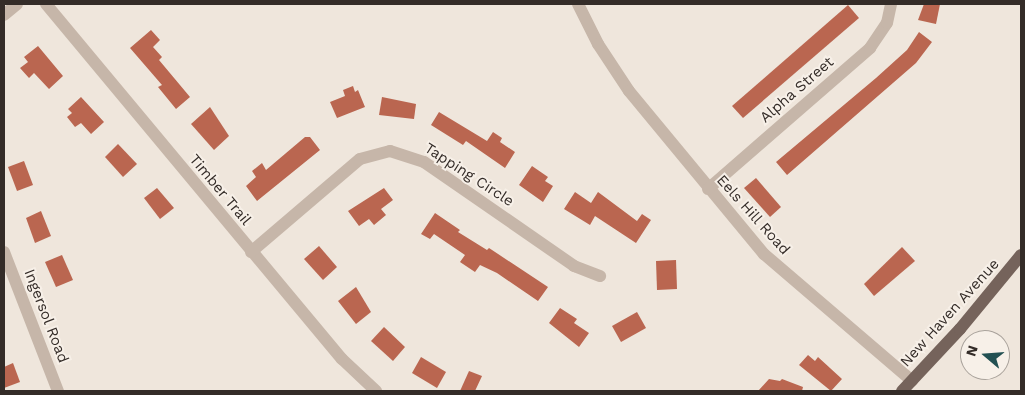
<!DOCTYPE html>
<html>
<head>
<meta charset="utf-8">
<style>
	body { margin:0 }
	#map { position:relative; width:1025px; height:395px; overflow:hidden; background:#efe6dc; font-family:"Work Sans",sans-serif }
	div>[style] { position:absolute }
	[style*='--x'] { left:calc(var(--x)*1px); top:calc(var(--y)*1px); width:calc(var(--w)*1px); rotate:calc(var(--a)*1deg) }
	.building>* { inset:0; background:#ba6650 }
	.minor>* { height:12px; margin:-6px; padding:0 6px; transform-origin:6px; border-radius:6px; background:#c6b6a9 }
	.major>* { height:12px; margin:-6px; padding:0 6px; transform-origin:6px; border-radius:6px; background:#75635b }
	span { translate:-50% -50%; white-space:nowrap; text-align:center; line-height:1.15; -webkit-text-stroke:4px #f7f0e8; paint-order:stroke }
	.street-label { font-size:15px; color:#342c28 }
	.frame { position:absolute; inset:0; border:5px solid #342c28; pointer-events:none }
	.north { position:absolute; left:960px; top:330px; width:50px; height:50px; box-sizing:border-box; background:#f7f0e8; border:1px solid #a9a29b; border-radius:50%; rotate:288deg; font-size:14px; font-weight:700; line-height:20px; text-align:center; color:#342c28 }
	.north::after { content:''; display:block; margin:auto; width:18px; height:22px; background:#225052; clip-path:polygon(50% 0,100% 100%,50% 72%,0 100%) }
</style>
</head>
<body>
<div id="map">
	<div class="building">
		<i style="clip-path:polygon(924px 4px,940px 4px,936px 24px,918px 20px)"></i>
		<i style="clip-path:polygon(848px 5px,859px 18px,743px 118px,732px 106px)"></i>
		<i style="clip-path:polygon(151px 30px,160px 40px,153px 47px,162px 57px,159px 60px,190px 97px,176px 109px,158px 87px,162px 85px,130px 48px)"></i>
		<i style="clip-path:polygon(919px 32px,932px 42px,916px 63px,787px 175px,776px 162px,876px 78px,907px 50px)"></i>
		<i style="clip-path:polygon(38px 46px,63px 76px,49px 89px,34px 73px,29px 78px,20px 68px,28px 62px,24px 57px)"></i>
		<i style="clip-path:polygon(353px 86px,355px 92px,358px 90px,365px 107px,337px 118px,330px 102px,345px 96px,343px 90px)"></i>
		<i style="clip-path:polygon(81px 97px,104px 122px,91px 134px,81px 123px,75px 127px,67px 117px,72px 113px,68px 109px)"></i>
		<i style="clip-path:polygon(382px 97px,416px 104px,414px 119px,379px 115px)"></i>
		<i style="clip-path:polygon(210px 107px,229px 136px,214px 150px,191px 124px)"></i>
		<i style="clip-path:polygon(439px 112px,487px 141px,493px 132px,502px 138px,500px 142px,515px 152px,505px 168px,466px 141px,463px 145px,431px 125px)"></i>
		<i style="clip-path:polygon(305px 137px,310px 137px,320px 150px,257px 201px,246px 186px,256px 177px,252px 171px,262px 163px,266px 170px)"></i>
		<i style="clip-path:polygon(118px 144px,137px 164px,123px 177px,105px 157px)"></i>
		<i style="clip-path:polygon(24px 161px,33px 185px,17px 191px,8px 167px)"></i>
		<i style="clip-path:polygon(532px 166px,548px 177px,545px 181px,553px 186px,543px 202px,519px 185px)"></i>
		<i style="clip-path:polygon(756px 178px,781px 207px,770px 217px,744px 188px)"></i>
		<i style="clip-path:polygon(157px 188px,174px 208px,160px 219px,144px 198px)"></i>
		<i style="clip-path:polygon(384px 188px,393px 200px,381px 209px,386px 215px,374px 225px,369px 219px,359px 226px,348px 211px)"></i>
		<i style="clip-path:polygon(575px 192px,591px 203px,598px 192px,637px 221px,642px 214px,651px 220px,636px 243px,595px 216px,590px 225px,564px 209px)"></i>
		<i style="clip-path:polygon(41px 211px,51px 236px,35px 243px,26px 218px)"></i>
		<i style="clip-path:polygon(435px 213px,460px 230px,458px 232px,487px 250px,489px 248px,548px 287px,538px 301px,497px 273px,480px 265px,475px 272px,460px 262px,465px 255px,434px 234px,430px 239px,421px 234px)"></i>
		<i style="clip-path:polygon(319px 246px,337px 267px,323px 280px,304px 259px)"></i>
		<i style="clip-path:polygon(902px 247px,915px 261px,874px 296px,864px 284px)"></i>
		<i style="clip-path:polygon(62px 255px,73px 280px,56px 287px,45px 262px)"></i>
		<i style="clip-path:polygon(676px 260px,677px 289px,657px 290px,656px 261px)"></i>
		<i style="clip-path:polygon(356px 287px,371px 312px,356px 324px,338px 301px)"></i>
		<i style="clip-path:polygon(560px 308px,577px 319px,574px 323px,589px 333px,579px 347px,549px 323px)"></i>
		<i style="clip-path:polygon(637px 312px,646px 328px,621px 342px,612px 326px)"></i>
		<i style="clip-path:polygon(384px 327px,405px 347px,393px 361px,371px 341px)"></i>
		<i style="clip-path:polygon(808px 355px,815px 361px,818px 357px,842px 379px,831px 391px,799px 365px)"></i>
		<i style="clip-path:polygon(421px 357px,446px 372px,437px 388px,412px 373px)"></i>
		<i style="clip-path:polygon(13px 363px,20px 382px,4px 388px,4px 367px)"></i>
		<i style="clip-path:polygon(469px 371px,482px 376px,475px 391px,460px 391px)"></i>
		<i style="clip-path:polygon(769px 379px,780px 381px,782px 379px,803px 387px,802px 391px,758px 391px)"></i>
	</div>
	<div class="minor">
		<i style="--x:46;--y:4;--w:462;--a:50.2"></i>
		<i style="--x:342;--y:359;--w:47;--a:43.3"></i>
		<i style="--x:578;--y:4;--w:45;--a:63.4"></i>
		<i style="--x:598;--y:44;--w:56;--a:56.6"></i>
		<i style="--x:629;--y:91;--w:212;--a:50.4"></i>
		<i style="--x:764;--y:254;--w:195;--a:40.6"></i>
		<i style="--x:4;--y:15;--w:17;--a:-40"></i>
		<i style="--x:708;--y:189;--w:215;--a:-41"></i>
		<i style="--x:870;--y:48;--w:30;--a:-56"></i>
		<i style="--x:887;--y:23;--w:19;--a:-78"></i>
		<i style="--x:4;--y:252;--w:149;--a:68.8"></i>
		<i style="--x:251;--y:252;--w:143;--a:-40.5"></i>
		<i style="--x:360;--y:159;--w:31;--a:-15"></i>
		<i style="--x:390;--y:151;--w:36;--a:18"></i>
		<i style="--x:424;--y:162;--w:183;--a:34.7"></i>
		<i style="--x:574;--y:266;--w:28;--a:21"></i>
	</div>
	<div class="major">
		<i style="--x:902;--y:391;--w:85;--a:-46.9"></i>
		<i style="--x:960;--y:329;--w:96;--a:-50.5"></i>
	</div>
	<div class="street-label">
		<span style="left:797px;top:90px;rotate:-41deg">Alpha Street</span>
		<span style="left:469px;top:175px;rotate:33deg">Tapping Circle</span>
		<span style="left:220px;top:190px;rotate:50deg">Timber Trail</span>
		<span style="left:753px;top:215px;rotate:48deg">Eels Hill Road</span>
		<span style="left:950px;top:313px;rotate:-48deg">New Haven Avenue</span>
		<span style="left:46px;top:316px;rotate:69deg">Ingersol Road</span>
	</div>
	<div class="frame"></div>
	<div class="north">N</div>
</div>
</body>
</html>
